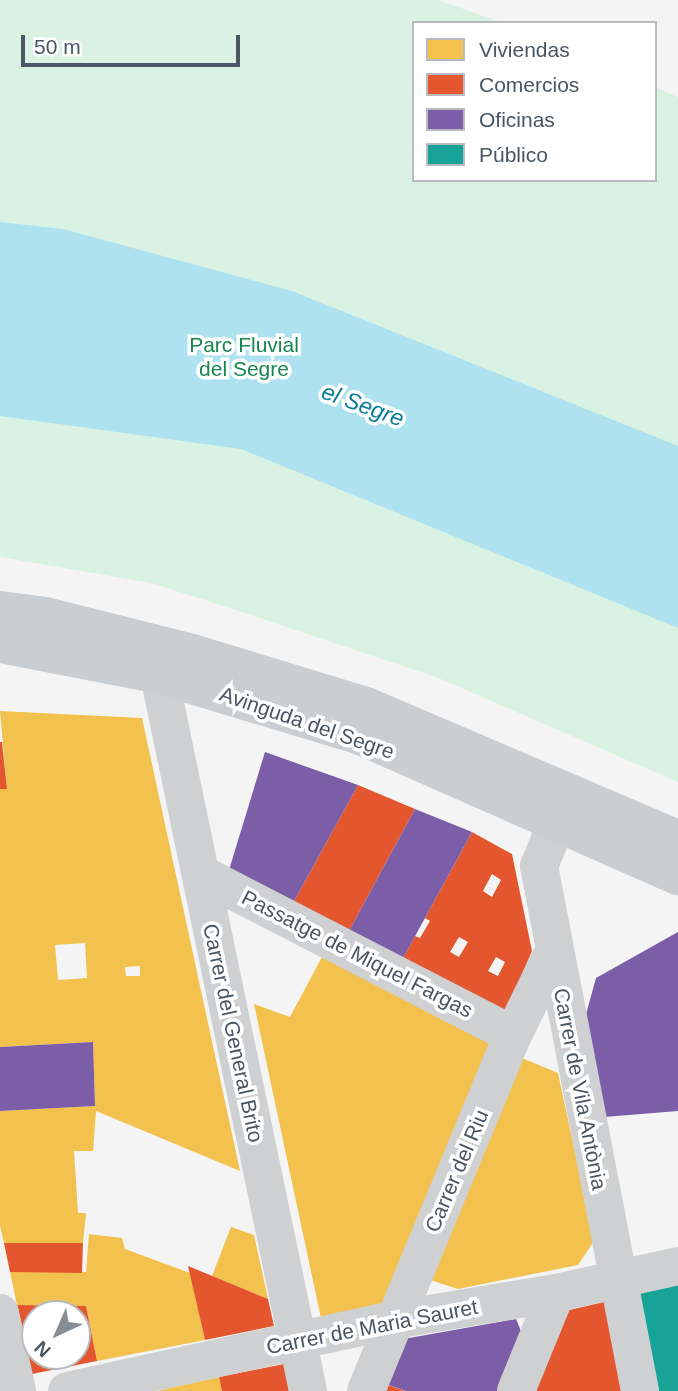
<!DOCTYPE html>
<html>
<head>
<meta charset="utf-8">
<style>
	body { margin:0 }
	#map { position:relative; width:678px; height:1391px; overflow:hidden; background:#f4f4f4; font-family:Arial,sans-serif }
	div>[style] { position:absolute }
	[style*='--x'] { left:calc(var(--x)*1px); top:calc(var(--y)*1px); width:calc(var(--w)*1px); rotate:calc(var(--a)*1deg) }
	.green>* { inset:0; background:#d9f2e3 }
	.water>* { inset:0; background:#aee2f0 }
	.homes>* { inset:0; background:#f2c14e }
	.shops>* { inset:0; background:#e4572e }
	.offices>* { inset:0; background:#7b5ea7 }
	.public>* { inset:0; background:#17a398 }
	.minor>* { height:38px; margin:-19px; padding:0 19px; transform-origin:19px; border-radius:19px; background:#ced0d2 }
	.major>* { height:38px; margin:-19px; padding:0 19px; transform-origin:19px; border-radius:19px; background:#caced1 }
	span { translate:-50% -50%; white-space:nowrap; text-align:center; line-height:1.15; -webkit-text-stroke:7px #fff; paint-order:stroke }
	.park-label { font-size:21px; color:#17864f }
	.street-label { font-size:21px; color:#4a5661 }
	.water-label { font-size:23px; color:#0c7c9b; font-style:italic }
	.legend { position:absolute; left:412px; top:21px; width:245px; height:161px; box-sizing:border-box; background:#fff; border:2px solid #b7bbc0; margin:0; padding:9px 12px; list-style:none; font-size:21px; color:#4a5661 }
	.legend li { display:flex; align-items:center; gap:14px; height:35px }
	.legend b { width:35px; border:2px solid #b7bbc0 }
	.north { position:absolute; left:21px; top:1300px; width:70px; height:70px; box-sizing:border-box; background:#fff; border:2px solid #b7bbc0; border-radius:50%; rotate:224deg; font-size:19px; font-weight:700; line-height:28px; text-align:center; color:#4a5661 }
	.north::after { content:''; display:block; margin:auto; width:24px; height:32px; background:#868d94; clip-path:polygon(50% 0,100% 100%,50% 72%,0 100%) }
	.scale { position:absolute; left:21px; top:35px; width:219px; height:32px; box-sizing:border-box; border:4px solid #4a5661; border-top:0; padding-left:9px; font-size:21px; line-height:24px; white-space:nowrap; color:#4a5661; -webkit-text-stroke:5px #fff; paint-order:stroke }
</style>
</head>
<body>
<div id="map">
	<div class="green">
		<i style="clip-path:polygon(0 0,438px 0,503px 23px,414px 23px,414px 180px,655px 180px,655px 87px,678px 97px,678px 782px,436px 677px,230px 608px,151px 583px,0 557px)"></i>
	</div>
	<div class="water">
		<i style="clip-path:polygon(0 222px,63px 229px,292px 291px,678px 446px,678px 628px,241px 449px,0 416px)"></i>
	</div>
	<div class="homes">
		<i style="clip-path:polygon(evenodd,0 711px,142px 718px,240px 1171px,96px 1111px,93px 1151px,74px 1151px,78px 1213px,86px 1213px,83px 1243px,4px 1243px,0 1226px,0 1111px,95px 1106px,93px 1042px,0 1047px,0 789px,7px 789px,0 711px,85px 943px,87px 978px,58px 980px,55px 945px,85px 943px,0 711px,140px 966px,140px 976px,126px 976px,125px 967px,140px 966px)"></i>
		<i style="clip-path:polygon(323px 955px,486px 1037px,494px 1053px,383px 1308px,322px 1323px,254px 1004px,290px 1017px)"></i>
		<i style="clip-path:polygon(517px 1056px,558px 1073px,594px 1241px,578px 1265px,458px 1289px,424px 1278px)"></i>
		<i style="clip-path:polygon(231px 1227px,254px 1235px,268px 1299px,212px 1276px)"></i>
		<i style="clip-path:polygon(89px 1234px,122px 1238px,125px 1249px,190px 1273px,205px 1340px,97px 1361px,86px 1306px,17px 1305px,10px 1272px,86px 1272px)"></i>
		<i style="clip-path:polygon(219px 1377px,222px 1391px,157px 1391px)"></i>
	</div>
	<div class="shops">
		<i style="clip-path:polygon(0 742px,2px 742px,7px 789px,0 789px)"></i>
		<i style="clip-path:polygon(358px 785px,415px 809px,349px 931px,293px 903px)"></i>
		<i style="clip-path:polygon(evenodd,472px 832px,512px 854px,532px 951px,504px 1016px,402px 960px,415px 936px,420px 938px,430px 921px,425px 918px,472px 832px,492px 874px,501px 880px,492px 897px,483px 891px,492px 874px,472px 832px,459px 937px,468px 942px,459px 957px,450px 952px,459px 937px,472px 832px,496px 957px,505px 962px,498px 976px,488px 971px,496px 957px)"></i>
		<i style="clip-path:polygon(4px 1243px,83px 1243px,82px 1273px,10px 1272px)"></i>
		<i style="clip-path:polygon(188px 1266px,268px 1299px,274px 1326px,205px 1340px)"></i>
		<i style="clip-path:polygon(604px 1302px,623px 1391px,535px 1391px,565px 1311px)"></i>
		<i style="clip-path:polygon(evenodd,17px 1305px,86px 1306px,97px 1361px,32px 1374px,17px 1305px,35px 1314px,77px 1314px,77px 1356px,35px 1356px,35px 1314px)"></i>
		<i style="clip-path:polygon(284px 1364px,289px 1391px,222px 1391px,219px 1377px)"></i>
		<i style="clip-path:polygon(380px 1382px,405px 1391px,376px 1391px)"></i>
	</div>
	<div class="offices">
		<i style="clip-path:polygon(265px 752px,358px 785px,293px 903px,229px 870px)"></i>
		<i style="clip-path:polygon(415px 809px,472px 832px,402px 960px,349px 931px)"></i>
		<i style="clip-path:polygon(678px 932px,678px 1111px,604px 1117px,585px 1018px,596px 978px)"></i>
		<i style="clip-path:polygon(93px 1042px,95px 1106px,0 1111px,0 1047px)"></i>
		<i style="clip-path:polygon(516px 1319px,523px 1336px,502px 1391px,406px 1391px,380px 1382px,398px 1340px)"></i>
	</div>
	<div class="public">
		<i style="clip-path:polygon(678px 1285px,678px 1391px,658px 1391px,638px 1294px)"></i>
	</div>
	<div class="minor">
		<i style="--x:159;--y:675;--w:731;--a:78.24"></i>
		<i style="--x:569;--y:793;--w:79;--a:112.3"></i>
		<i style="--x:539;--y:866;--w:535;--a:79.11"></i>
		<i style="--x:201;--y:874;--w:351;--a:27.3"></i>
		<i style="--x:0;--y:1313;--w:80;--a:77.7"></i>
		<i style="--x:67;--y:1391;--w:335;--a:-12.3"></i>
		<i style="--x:394;--y:1320;--w:164;--a:-9.5"></i>
		<i style="--x:556;--y:1293;--w:125;--a:-12.5"></i>
		<i style="--x:366;--y:1391;--w:385;--a:-67.6"></i>
		<i style="--x:513;--y:1035;--w:91;--a:-64"></i>
		<i style="--x:516;--y:1391;--w:106;--a:-67.8"></i>
	</div>
	<div class="major">
		<i style="--x:0;--y:610;--w:45;--a:7.6"></i>
		<i style="--x:45;--y:616;--w:152;--a:14.1"></i>
		<i style="--x:192;--y:653;--w:182;--a:16.9"></i>
		<i style="--x:366;--y:706;--w:339;--a:23.1"></i>
		<i style="--x:0;--y:644;--w:162;--a:11"></i>
		<i style="--x:159;--y:675;--w:208;--a:16.8"></i>
		<i style="--x:358;--y:735;--w:350;--a:23.8"></i>
	</div>
	<div class="park-label">
		<span style="left:244px;top:357px">Parc Fluvial<br>del Segre</span>
	</div>
	<div class="street-label">
		<span style="left:307px;top:723px;rotate:19deg">Avinguda del Segre</span>
		<span style="left:357px;top:954px;rotate:27deg">Passatge de Miquel Fargas</span>
		<span style="left:233px;top:1033px;rotate:78deg">Carrer del General Brito</span>
		<span style="left:580px;top:1089px;rotate:79deg">Carrer de Vila Antònia</span>
		<span style="left:457px;top:1171px;rotate:-67deg">Carrer del Riu</span>
		<span style="left:372px;top:1327px;rotate:-11deg">Carrer de Maria Sauret</span>
	</div>
	<div class="water-label">
		<span style="left:363px;top:405px;rotate:20deg">el Segre</span>
	</div>
	<ul class="legend">
	<li><b style="height:19px;background:#f2c14e"></b>Viviendas</li>
	<li><b style="height:19px;background:#e4572e"></b>Comercios</li>
	<li><b style="height:19px;background:#7b5ea7"></b>Oficinas</li>
	<li><b style="height:19px;background:#17a398"></b>Público</li>
	</ul>
	<div class="north">N</div>
	<div class="scale">50 m</div>
</div>
</body>
</html>
